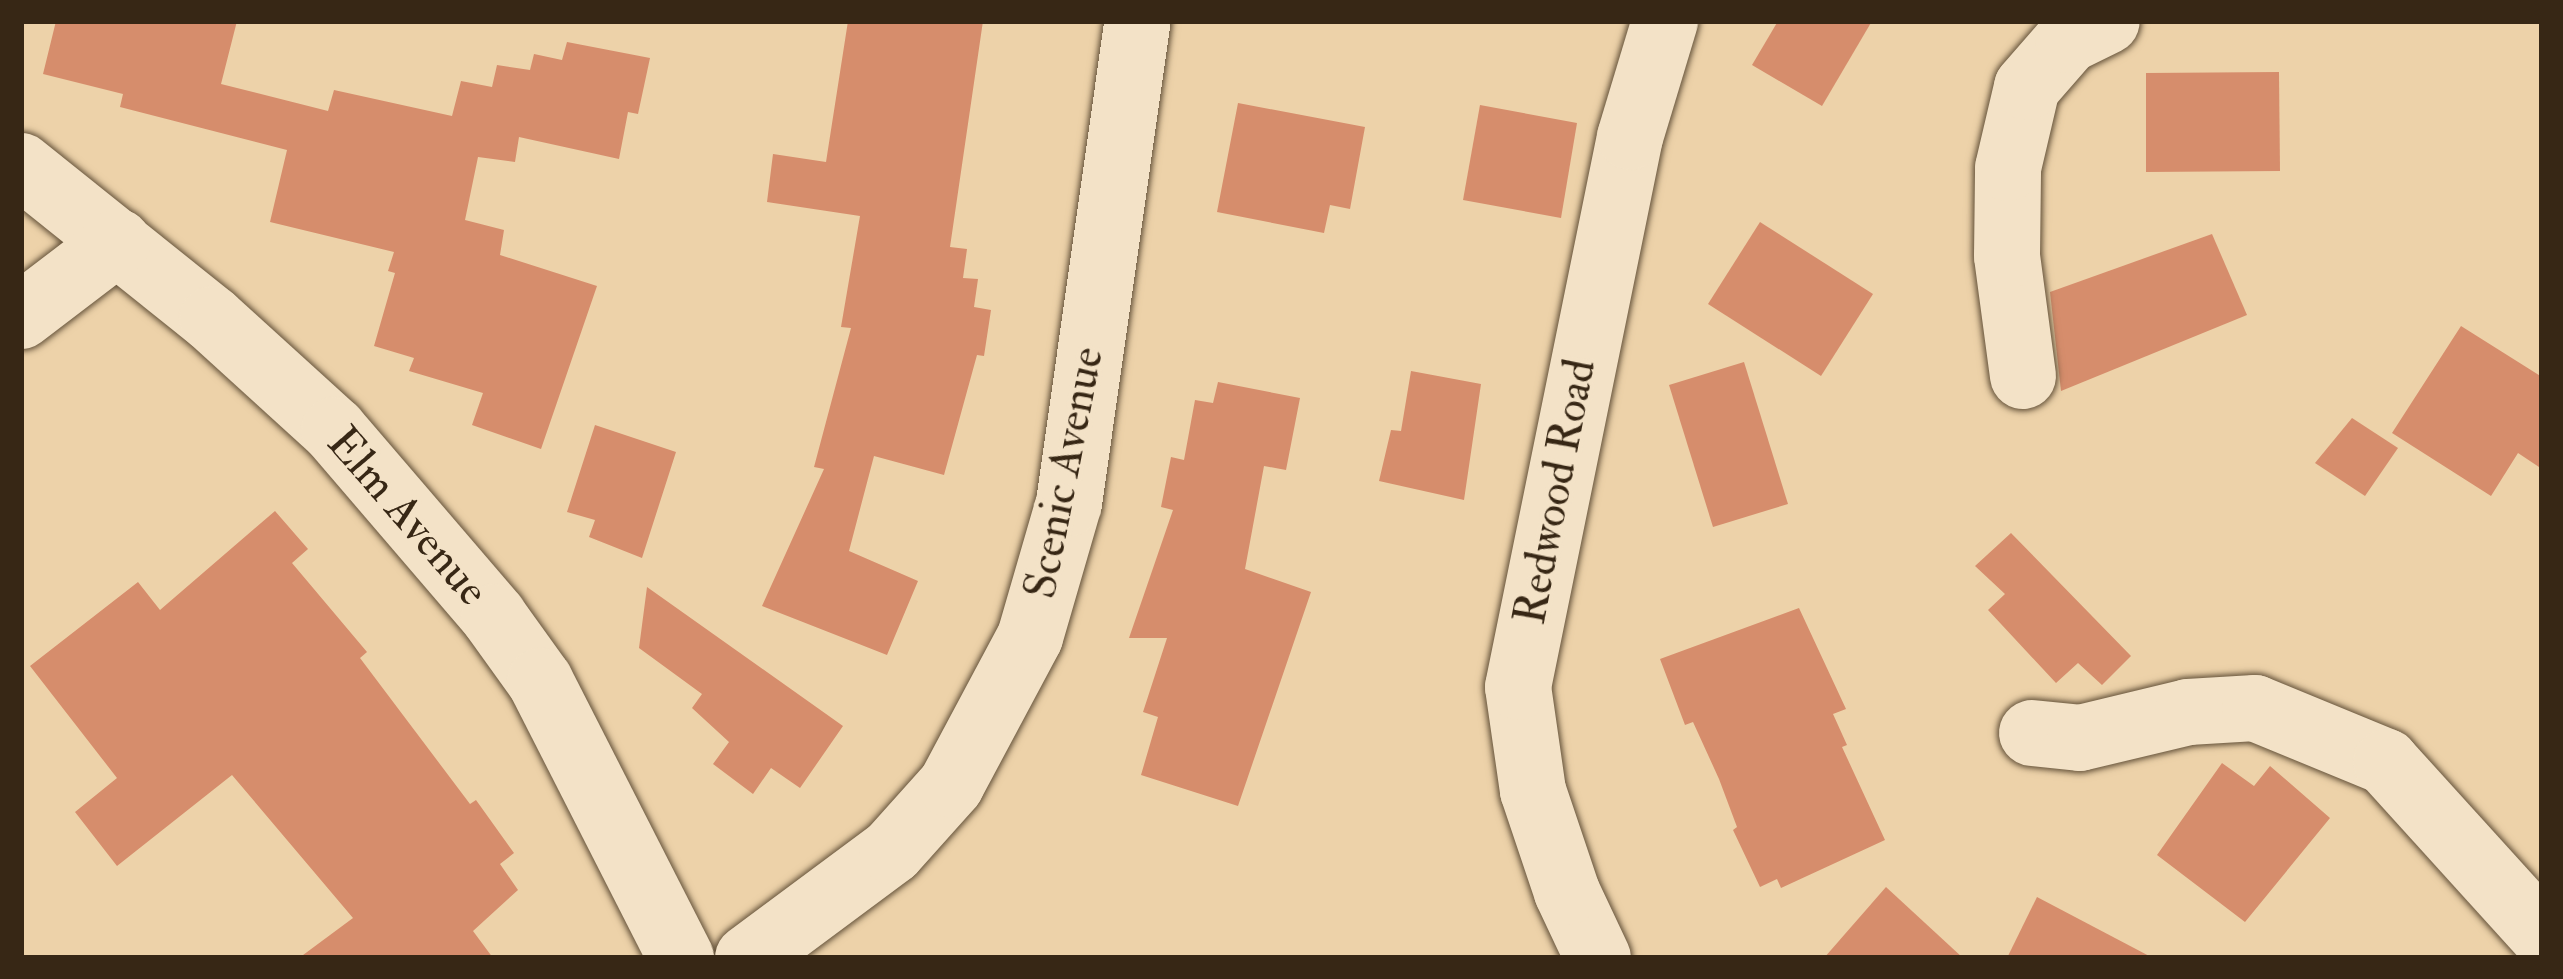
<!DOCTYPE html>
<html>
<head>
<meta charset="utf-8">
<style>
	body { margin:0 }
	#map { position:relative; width:2563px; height:979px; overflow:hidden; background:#edd2a9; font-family:"IM FELL Double Pica",serif }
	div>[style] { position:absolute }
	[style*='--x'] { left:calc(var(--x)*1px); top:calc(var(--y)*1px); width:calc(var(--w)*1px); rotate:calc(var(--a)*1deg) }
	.building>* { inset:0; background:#d68d6c }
	.roads { filter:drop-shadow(0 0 3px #64523a) drop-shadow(0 0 3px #64523a) }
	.minor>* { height:66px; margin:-33px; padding:0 33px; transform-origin:33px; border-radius:33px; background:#f3e2c7 }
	span { translate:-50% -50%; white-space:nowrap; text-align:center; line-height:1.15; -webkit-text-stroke:9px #f3e2c7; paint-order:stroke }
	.street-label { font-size:45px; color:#372715 }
	.frame { position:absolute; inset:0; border:24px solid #372715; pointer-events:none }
</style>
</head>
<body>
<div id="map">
	<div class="building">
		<i style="clip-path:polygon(56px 21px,237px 21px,221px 84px,328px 111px,334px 90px,452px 116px,461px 81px,492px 87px,497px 65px,530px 70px,534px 54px,562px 60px,567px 42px,650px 58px,638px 114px,628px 112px,619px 159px,519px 137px,515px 162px,478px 157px,465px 220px,504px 230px,500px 255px,597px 286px,541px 449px,472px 425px,483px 393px,409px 371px,414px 358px,374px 346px,395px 273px,388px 271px,394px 252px,270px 222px,287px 150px,120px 107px,123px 94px,43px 74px)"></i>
		<i style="clip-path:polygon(848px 21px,983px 21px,950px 247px,967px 249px,963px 278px,978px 279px,974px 307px,991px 310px,984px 356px,977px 355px,944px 475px,874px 456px,849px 551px,918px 581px,887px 655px,762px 606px,824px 469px,814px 467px,851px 328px,841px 327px,860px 216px,767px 202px,773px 154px,826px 162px)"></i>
		<i style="clip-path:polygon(1778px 21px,1872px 21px,1822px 106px,1752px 65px)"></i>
		<i style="clip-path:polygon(2279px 72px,2280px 171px,2146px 172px,2146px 73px)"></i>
		<i style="clip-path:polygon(1238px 103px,1365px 127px,1350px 209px,1330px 205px,1324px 233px,1217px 212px)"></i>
		<i style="clip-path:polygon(1480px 105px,1577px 123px,1561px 218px,1463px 200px)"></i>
		<i style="clip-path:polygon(1760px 222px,1873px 294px,1821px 376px,1708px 304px)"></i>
		<i style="clip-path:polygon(2212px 234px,2247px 315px,2061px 391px,2050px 292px)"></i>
		<i style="clip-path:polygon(2461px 326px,2542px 377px,2542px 469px,2518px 453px,2491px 496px,2392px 433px)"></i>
		<i style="clip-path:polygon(1744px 362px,1788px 504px,1713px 527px,1669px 385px)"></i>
		<i style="clip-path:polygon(1411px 371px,1481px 384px,1464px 500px,1379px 481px,1391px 430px,1401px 431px)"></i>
		<i style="clip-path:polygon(1218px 382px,1300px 398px,1286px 470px,1264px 466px,1245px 569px,1311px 592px,1238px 806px,1141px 775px,1158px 717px,1143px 712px,1167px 638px,1129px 638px,1173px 510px,1161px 507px,1171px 457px,1184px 460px,1195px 400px,1213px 403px)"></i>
		<i style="clip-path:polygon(2352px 418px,2398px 448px,2365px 496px,2315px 463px)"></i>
		<i style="clip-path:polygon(595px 425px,676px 452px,642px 558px,589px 537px,595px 520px,567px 512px)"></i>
		<i style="clip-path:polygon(275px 511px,308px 549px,292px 563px,367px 652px,360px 658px,470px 804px,476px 800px,514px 853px,500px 864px,518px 890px,473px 931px,493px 958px,299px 958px,353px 918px,232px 775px,117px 866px,75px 812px,117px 778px,30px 666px,138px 582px,160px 610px)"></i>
		<i style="clip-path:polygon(2011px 533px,2131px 656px,2102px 685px,2078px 663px,2056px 683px,1988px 610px,2005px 594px,1975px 566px)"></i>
		<i style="clip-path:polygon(647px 587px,843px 726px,800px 788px,771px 768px,753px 794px,713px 764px,729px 742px,692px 708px,702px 694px,639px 648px)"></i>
		<i style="clip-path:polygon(1799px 608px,1846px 709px,1833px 714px,1847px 745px,1842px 747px,1885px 840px,1781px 888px,1777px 879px,1760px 887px,1733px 830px,1737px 827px,1719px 779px,1693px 722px,1685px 725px,1660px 659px)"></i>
		<i style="clip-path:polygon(2222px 763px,2254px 786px,2270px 766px,2330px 818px,2245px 922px,2157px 855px)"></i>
		<i style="clip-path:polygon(1886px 887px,1963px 958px,1824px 958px)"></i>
		<i style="clip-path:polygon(2037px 897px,2153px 958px,2007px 958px)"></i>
	</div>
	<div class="roads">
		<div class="minor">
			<i style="--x:21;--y:166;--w:245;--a:38.7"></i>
			<i style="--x:212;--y:319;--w:165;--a:42.3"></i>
			<i style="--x:334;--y:430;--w:246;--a:49.4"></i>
			<i style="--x:494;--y:617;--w:79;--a:54.3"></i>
			<i style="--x:540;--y:681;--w:311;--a:63"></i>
			<i style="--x:21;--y:316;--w:122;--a:-37.3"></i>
			<i style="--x:2023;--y:376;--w:121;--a:-97.6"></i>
			<i style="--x:2007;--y:256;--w:88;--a:-89.3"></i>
			<i style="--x:2008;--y:168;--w:83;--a:-76.8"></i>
			<i style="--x:2027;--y:87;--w:62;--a:-48.9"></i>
			<i style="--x:2068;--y:40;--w:43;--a:-26"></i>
			<i style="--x:2032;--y:733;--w:48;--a:5.9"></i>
			<i style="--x:2080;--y:738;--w:111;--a:-13.5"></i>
			<i style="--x:2188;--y:712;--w:67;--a:-3.4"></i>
			<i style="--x:2255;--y:708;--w:142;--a:22.4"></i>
			<i style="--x:2386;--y:762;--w:232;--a:47.8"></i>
			<i style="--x:748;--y:958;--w:179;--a:-36.6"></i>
			<i style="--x:892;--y:851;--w:89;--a:-48.2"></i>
			<i style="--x:951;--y:785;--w:168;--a:-61.9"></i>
			<i style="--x:1030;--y:637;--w:140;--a:-73.8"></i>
			<i style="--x:1069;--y:503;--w:487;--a:-81.9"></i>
			<i style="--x:1598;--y:958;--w:73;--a:-115.2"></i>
			<i style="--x:1567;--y:892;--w:107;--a:-108.6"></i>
			<i style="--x:1533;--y:791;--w:105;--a:-98.2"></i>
			<i style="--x:1518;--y:687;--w:561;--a:-78.49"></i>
			<i style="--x:1630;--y:137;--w:121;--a:-73.2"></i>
		</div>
	</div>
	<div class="street-label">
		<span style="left:1065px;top:473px;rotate:-79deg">Scenic Avenue</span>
		<span style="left:1556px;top:492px;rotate:-79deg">Redwood Road</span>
		<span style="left:407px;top:517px;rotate:49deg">Elm Avenue</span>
	</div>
	<div class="frame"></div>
</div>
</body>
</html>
